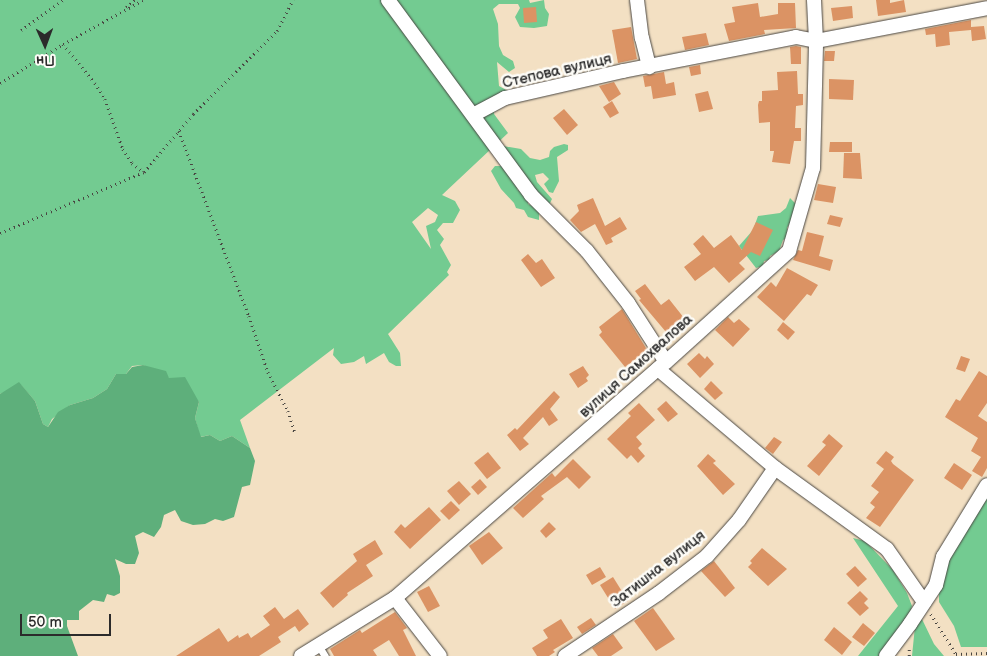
<!DOCTYPE html>
<html>
<head>
<meta charset="utf-8">
<style>
	body { margin:0 }
	#map { position:relative; width:987px; height:656px; overflow:hidden; background:#f3e0c3; font-family:"Balsamiq Sans",sans-serif }
	div>[style] { position:absolute }
	[style*='--x'] { left:calc(var(--x)*1px); top:calc(var(--y)*1px); width:calc(var(--w)*1px); rotate:calc(var(--a)*1deg) }
	.green>* { inset:0; background:#73cb91 }
	.forest>* { inset:0; background:#5eaf7b }
	.building>* { inset:0; background:#db9364 }
	.path>* { height:2.5px; margin-top:-1.25px; transform-origin:0; background:repeating-linear-gradient(90deg,#494642 0 1px,transparent 0 5px) }
	.roads { filter:drop-shadow(0 0 1px #494642) drop-shadow(0 0 1px #494642) }
	.lane>* { height:7px; margin:-3.5px; padding:0 3.5px; transform-origin:3.5px; border-radius:3.5px; background:#fff }
	.street>* { height:14px; margin:-7px; padding:0 7px; transform-origin:7px; border-radius:7px; background:#fff }
	span { translate:-50% -50%; white-space:nowrap; text-align:center; line-height:1.15; -webkit-text-stroke:5px #fdfcf7; paint-order:stroke }
	.street-label { font-size:15px; color:#2b2b2b }
	.north { position:absolute; left:20px; top:20px; width:50px; height:50px; -webkit-text-stroke:4px #fdfcf7; paint-order:stroke; rotate:178deg; font-size:14px; font-weight:700; line-height:20px; text-align:center; color:#2b2b2b }
	.north::after { content:''; display:block; margin:auto; width:18px; height:22px; background:#2b2b2b; clip-path:polygon(50% 0,100% 100%,50% 72%,0 100%) }
	.scale { position:absolute; left:20px; top:614px; width:91px; height:22px; box-sizing:border-box; border:2px solid #2b2b2b; border-top:0; padding-left:6px; font-size:15px; line-height:18px; white-space:nowrap; color:#2b2b2b; -webkit-text-stroke:4px #fdfcf7; paint-order:stroke }
</style>
</head>
<body>
<div id="map">
	<div class="green">
		<i style="clip-path:polygon(evenodd,0 0,529px 0,530px 3px,544px 0,545px 8px,549px 14px,547px 26px,534px 28px,520px 27px,515px 17px,520px 8px,518px 4px,499px 4px,493px 9px,498px 24px,499px 46px,503px 55px,513px 61px,515px 68px,509px 72px,497px 62px,499px 86px,510px 92px,495px 97px,494px 114px,508px 133px,442px 195px,455px 201px,460px 210px,453px 223px,443px 223px,437px 230px,444px 239px,440px 245px,451px 265px,447px 272px,449px 275px,388px 334px,400px 353px,401px 366px,396px 366px,389px 362px,384px 353px,366px 364px,364px 356px,354px 362px,341px 364px,333px 355px,334px 348px,240px 420px,250px 448px,232px 436px,220px 441px,210px 435px,200px 437px,195px 418px,199px 402px,169px 378px,143px 365px,132px 366px,126px 374px,116px 374px,107px 389px,93px 398px,70px 405px,52px 419px,48px 427px,43px 424px,35px 401px,21px 385px,0 394px,0 0,428px 208px,438px 215px,435px 222px,426px 226px,431px 249px,412px 222px,428px 208px)"></i>
		<i style="clip-path:polygon(564px 144px,568px 145px,568px 150px,557px 157px,559px 181px,553px 193px,549px 192px,546px 187px,544px 184px,549px 179px,543px 173px,535px 175px,537px 182px,552px 199px,547px 209px,518px 186px,517px 189px,528px 198px,528px 204px,539px 209px,539px 220px,528px 217px,524px 210px,516px 208px,514px 203px,501px 189px,491px 171px,495px 166px,502px 166px,503px 146px,521px 149px,530px 158px,540px 160px,549px 157px,550px 151px,554px 147px)"></i>
		<i style="clip-path:polygon(790px 198px,796px 204px,795px 214px,787px 228px,789px 237px,783px 240px,779px 251px,770px 256px,769px 260px,764px 261px,763px 266px,756px 268px,739px 246px,753px 230px,758px 216px,780px 213px,786px 208px)"></i>
		<i style="clip-path:polygon(987px 495px,987px 647px,961px 647px,954px 626px,939px 602px,939px 586px,952px 553px)"></i>
		<i style="clip-path:polygon(853px 538px,865px 541px,893px 570px,907px 593px,912px 606px,909px 617px,882px 656px,858px 656px,898px 606px)"></i>
		<i style="clip-path:polygon(920px 615px,934px 644px,944px 656px,912px 656px,915px 626px)"></i>
	</div>
	<div class="forest">
		<i style="clip-path:polygon(143px 365px,166px 371px,169px 378px,185px 377px,199px 402px,195px 418px,201px 437px,210px 435px,220px 441px,232px 436px,250px 448px,255px 461px,250px 485px,242px 487px,234px 517px,223px 521px,215px 519px,205px 524px,193px 525px,181px 521px,175px 510px,164px 515px,161px 527px,154px 537px,143px 532px,135px 536px,139px 553px,135px 564px,126px 564px,115px 559px,120px 576px,120px 593px,114px 596px,107px 594px,104px 602px,93px 600px,79px 611px,79px 620px,67px 620px,67px 626px,78px 656px,0 656px,0 394px,19px 382px,35px 401px,43px 424px,48px 427px,58px 412px,70px 405px,93px 398px,107px 389px,116px 374px,126px 374px,132px 367px)"></i>
	</div>
	<div class="building">
		<i style="clip-path:polygon(876px 0,890px 0,890px 3px,904px 0,906px 12px,878px 16px)"></i>
		<i style="clip-path:polygon(758px 3px,760px 17px,778px 14px,778px 3px,795px 3px,796px 28px,764px 30px,765px 34px,729px 41px,724px 24px,735px 22px,732px 7px)"></i>
		<i style="clip-path:polygon(852px 6px,853px 18px,833px 21px,831px 8px)"></i>
		<i style="clip-path:polygon(536px 7px,537px 22px,524px 23px,523px 8px)"></i>
		<i style="clip-path:polygon(971px 20px,971px 27px,984px 26px,986px 39px,972px 41px,971px 30px,949px 32px,950px 45px,936px 47px,935px 34px,926px 35px,925px 29px)"></i>
		<i style="clip-path:polygon(631px 27px,637px 59px,618px 63px,612px 30px)"></i>
		<i style="clip-path:polygon(706px 33px,709px 45px,685px 50px,682px 37px)"></i>
		<i style="clip-path:polygon(796px 46px,801px 47px,801px 64px,791px 64px,790px 47px)"></i>
		<i style="clip-path:polygon(825px 51px,835px 51px,834px 61px,824px 61px)"></i>
		<i style="clip-path:polygon(700px 65px,701px 74px,691px 76px,689px 67px)"></i>
		<i style="clip-path:polygon(797px 71px,798px 94px,803px 94px,803px 105px,796px 106px,795px 128px,801px 128px,801px 141px,794px 141px,790px 164px,772px 162px,774px 151px,770px 151px,770px 122px,759px 123px,758px 105px,759px 101px,762px 101px,762px 91px,778px 90px,777px 72px)"></i>
		<i style="clip-path:polygon(664px 72px,666px 84px,674px 82px,676px 95px,653px 99px,651px 86px,645px 87px,643px 76px)"></i>
		<i style="clip-path:polygon(829px 79px,854px 80px,853px 100px,829px 99px)"></i>
		<i style="clip-path:polygon(614px 82px,621px 94px,609px 102px,599px 86px)"></i>
		<i style="clip-path:polygon(708px 91px,713px 109px,699px 112px,695px 94px)"></i>
		<i style="clip-path:polygon(612px 101px,619px 113px,610px 118px,603px 107px)"></i>
		<i style="clip-path:polygon(564px 109px,578px 125px,567px 135px,553px 118px)"></i>
		<i style="clip-path:polygon(830px 142px,852px 142px,852px 152px,829px 152px)"></i>
		<i style="clip-path:polygon(844px 153px,860px 153px,862px 179px,843px 178px)"></i>
		<i style="clip-path:polygon(818px 184px,836px 187px,833px 203px,814px 200px)"></i>
		<i style="clip-path:polygon(593px 198px,605px 226px,620px 217px,627px 229px,611px 238px,613px 242px,606px 245px,595px 224px,581px 232px,570px 220px,579px 211px,577px 205px)"></i>
		<i style="clip-path:polygon(830px 215px,843px 218px,840px 227px,827px 224px)"></i>
		<i style="clip-path:polygon(756px 222px,773px 230px,760px 256px,751px 252px,739px 263px,745px 269px,729px 283px,714px 267px,695px 281px,684px 267px,701px 254px,693px 244px,703px 235px,714px 248px,731px 235px,742px 250px)"></i>
		<i style="clip-path:polygon(807px 232px,824px 236px,819px 256px,833px 260px,830px 271px,793px 260px,798px 250px,802px 251px)"></i>
		<i style="clip-path:polygon(528px 254px,536px 263px,542px 259px,555px 278px,541px 287px,521px 260px)"></i>
		<i style="clip-path:polygon(787px 268px,818px 285px,811px 296px,807px 294px,784px 321px,757px 297px,771px 282px,776px 287px)"></i>
		<i style="clip-path:polygon(645px 284px,661px 305px,669px 299px,684px 318px,666px 332px,639px 300px,641px 299px,635px 291px)"></i>
		<i style="clip-path:polygon(622px 309px,649px 353px,646px 355px,644px 353px,625px 367px,599px 335px,602px 332px,599px 327px)"></i>
		<i style="clip-path:polygon(728px 317px,734px 323px,739px 319px,750px 329px,733px 347px,715px 330px)"></i>
		<i style="clip-path:polygon(783px 322px,795px 332px,788px 340px,777px 330px)"></i>
		<i style="clip-path:polygon(699px 353px,705px 359px,707px 356px,714px 364px,700px 378px,687px 364px)"></i>
		<i style="clip-path:polygon(961px 356px,970px 359px,965px 372px,956px 369px)"></i>
		<i style="clip-path:polygon(583px 366px,589px 375px,586px 378px,588px 381px,578px 388px,569px 374px)"></i>
		<i style="clip-path:polygon(979px 371px,987px 376px,987px 403px,978px 416px,987px 422px,987px 468px,982px 477px,972px 471px,981px 457px,971px 451px,978px 438px,945px 417px,956px 399px,960px 401px)"></i>
		<i style="clip-path:polygon(711px 381px,723px 393px,715px 400px,704px 389px)"></i>
		<i style="clip-path:polygon(554px 391px,560px 397px,550px 409px,558px 420px,549px 426px,543px 417px,523px 438px,529px 444px,520px 451px,507px 435px,515px 428px,517px 430px)"></i>
		<i style="clip-path:polygon(666px 401px,678px 414px,668px 422px,657px 409px)"></i>
		<i style="clip-path:polygon(639px 403px,655px 420px,636px 437px,642px 444px,638px 448px,645px 456px,638px 463px,631px 455px,627px 459px,607px 439px,631px 416px,628px 413px)"></i>
		<i style="clip-path:polygon(829px 434px,843px 446px,819px 476px,807px 466px,826px 445px,822px 442px)"></i>
		<i style="clip-path:polygon(774px 437px,782px 442px,773px 454px,765px 448px)"></i>
		<i style="clip-path:polygon(886px 451px,894px 457px,891px 461px,893px 464px,914px 480px,880px 527px,866px 518px,875px 507px,870px 503px,879px 492px,871px 486px,884px 469px,876px 463px)"></i>
		<i style="clip-path:polygon(488px 452px,501px 468px,487px 479px,474px 463px)"></i>
		<i style="clip-path:polygon(708px 454px,716px 461px,713px 463px,735px 484px,723px 495px,697px 466px)"></i>
		<i style="clip-path:polygon(573px 459px,591px 477px,579px 489px,567px 477px,541px 496px,544px 499px,523px 518px,513px 508px,552px 473px,555px 477px)"></i>
		<i style="clip-path:polygon(954px 463px,972px 475px,962px 490px,944px 478px)"></i>
		<i style="clip-path:polygon(480px 479px,487px 487px,478px 495px,471px 487px)"></i>
		<i style="clip-path:polygon(459px 481px,471px 494px,459px 505px,447px 491px)"></i>
		<i style="clip-path:polygon(451px 501px,460px 510px,449px 520px,440px 511px)"></i>
		<i style="clip-path:polygon(429px 507px,441px 520px,410px 549px,394px 532px,401px 524px,405px 528px)"></i>
		<i style="clip-path:polygon(549px 522px,556px 529px,546px 538px,540px 531px)"></i>
		<i style="clip-path:polygon(489px 532px,503px 548px,482px 565px,469px 546px)"></i>
		<i style="clip-path:polygon(375px 540px,383px 554px,366px 565px,373px 576px,347px 593px,348px 595px,333px 608px,320px 593px,357px 561px,353px 554px)"></i>
		<i style="clip-path:polygon(762px 548px,787px 569px,768px 586px,748px 567px,752px 563px,750px 561px)"></i>
		<i style="clip-path:polygon(714px 561px,735px 588px,725px 597px,701px 571px)"></i>
		<i style="clip-path:polygon(855px 566px,867px 579px,858px 587px,846px 574px)"></i>
		<i style="clip-path:polygon(600px 567px,606px 577px,592px 585px,586px 575px)"></i>
		<i style="clip-path:polygon(613px 577px,628px 601px,615px 609px,600px 585px)"></i>
		<i style="clip-path:polygon(429px 586px,440px 606px,428px 612px,417px 592px)"></i>
		<i style="clip-path:polygon(860px 591px,868px 599px,864px 603px,869px 608px,860px 616px,847px 603px)"></i>
		<i style="clip-path:polygon(275px 607px,284px 619px,298px 609px,309px 624px,299px 632px,295px 626px,278px 637px,281px 642px,259px 656px,176px 656px,219px 628px,228px 642px,238px 635px,239px 638px,248px 633px,251px 638px,270px 625px,263px 616px)"></i>
		<i style="clip-path:polygon(653px 608px,675px 639px,656px 651px,634px 621px)"></i>
		<i style="clip-path:polygon(395px 612px,407px 628px,403px 630px,416px 656px,399px 656px,389px 640px,373px 650px,377px 656px,334px 656px,330px 649px,360px 630px,362px 633px)"></i>
		<i style="clip-path:polygon(591px 618px,596px 625px,582px 634px,577px 627px)"></i>
		<i style="clip-path:polygon(561px 619px,573px 638px,553px 650px,555px 652px,549px 656px,537px 656px,532px 648px,548px 638px,543px 630px)"></i>
		<i style="clip-path:polygon(863px 623px,875px 633px,864px 646px,852px 637px)"></i>
		<i style="clip-path:polygon(834px 627px,852px 642px,842px 655px,824px 640px)"></i>
		<i style="clip-path:polygon(613px 634px,623px 648px,611px 656px,598px 656px,592px 648px)"></i>
	</div>
	<div class="path">
		<i style="--x:126;--y:7;--w:11;--a:-38"></i>
		<i style="--x:21;--y:30;--w:52;--a:-35.5"></i>
		<i style="--x:63;--y:44;--w:50;--a:50.6"></i>
		<i style="--x:95;--y:83;--w:19;--a:58"></i>
		<i style="--x:105;--y:99;--w:53;--a:70.2"></i>
		<i style="--x:123;--y:149;--w:17;--a:57"></i>
		<i style="--x:132;--y:163;--w:15;--a:37"></i>
		<i style="--x:0;--y:83;--w:74;--a:-31.8"></i>
		<i style="--x:63;--y:44;--w:91;--a:-28.8"></i>
		<i style="--x:179;--y:131;--w:198;--a:69.3"></i>
		<i style="--x:249;--y:316;--w:59;--a:71.3"></i>
		<i style="--x:268;--y:372;--w:44;--a:62.9"></i>
		<i style="--x:288;--y:411;--w:22;--a:72"></i>
		<i style="--x:0;--y:233;--w:156;--a:-23"></i>
		<i style="--x:144;--y:172;--w:76;--a:-49.8"></i>
		<i style="--x:193;--y:114;--w:118;--a:-44.7"></i>
		<i style="--x:277;--y:31;--w:35;--a:-63"></i>
		<i style="--x:931;--y:614;--w:47;--a:58"></i>
		<i style="--x:956;--y:654;--w:31;--a:-2"></i>
		<i style="--x:909;--y:656;--w:10;--a:-90"></i>
	</div>
	<div class="roads">
		<div class="lane">
			<i style="--x:318;--y:645;--w:13;--a:58"></i>
		</div>
		<div class="street">
			<i style="--x:388;--y:0;--w:242;--a:53.7"></i>
			<i style="--x:531;--y:195;--w:79;--a:45"></i>
			<i style="--x:587;--y:251;--w:66;--a:51.7"></i>
			<i style="--x:628;--y:303;--w:70;--a:57.2"></i>
			<i style="--x:637;--y:0;--w:38;--a:83"></i>
			<i style="--x:642;--y:38;--w:30;--a:76"></i>
			<i style="--x:473;--y:115;--w:36;--a:-28"></i>
			<i style="--x:505;--y:98;--w:121;--a:-12.9"></i>
			<i style="--x:623;--y:71;--w:176;--a:-11.1"></i>
			<i style="--x:796;--y:37;--w:20;--a:11"></i>
			<i style="--x:816;--y:41;--w:174;--a:-10.9"></i>
			<i style="--x:658;--y:369;--w:153;--a:40.2"></i>
			<i style="--x:775;--y:468;--w:138;--a:35.9"></i>
			<i style="--x:887;--y:549;--w:65;--a:55.1"></i>
			<i style="--x:395;--y:598;--w:73;--a:52.2"></i>
			<i style="--x:301;--y:656;--w:110;--a:-31.7"></i>
			<i style="--x:395;--y:598;--w:359;--a:-41.1"></i>
			<i style="--x:666;--y:362;--w:166;--a:-42.1"></i>
			<i style="--x:789;--y:251;--w:86;--a:-73.9"></i>
			<i style="--x:813;--y:168;--w:127;--a:-88.6"></i>
			<i style="--x:816;--y:41;--w:41;--a:-92.8"></i>
			<i style="--x:565;--y:656;--w:113;--a:-33.8"></i>
			<i style="--x:659;--y:593;--w:61;--a:-37.6"></i>
			<i style="--x:707;--y:556;--w:48;--a:-48.4"></i>
			<i style="--x:739;--y:520;--w:63;--a:-55.3"></i>
			<i style="--x:886;--y:656;--w:40;--a:-53"></i>
			<i style="--x:910;--y:624;--w:47;--a:-56.3"></i>
			<i style="--x:936;--y:585;--w:29;--a:-76"></i>
			<i style="--x:943;--y:557;--w:84;--a:-58.6"></i>
		</div>
	</div>
	<div class="street-label">
		<span style="left:557px;top:71px;rotate:-13deg">Степова вулиця</span>
		<span style="left:636px;top:366px;rotate:-42deg">вулиця Самохвалова</span>
		<span style="left:658px;top:569px;rotate:-38deg">Затишна вулиця</span>
	</div>
	<div class="north">Пн</div>
	<div class="scale">50 m</div>
</div>
</body>
</html>
